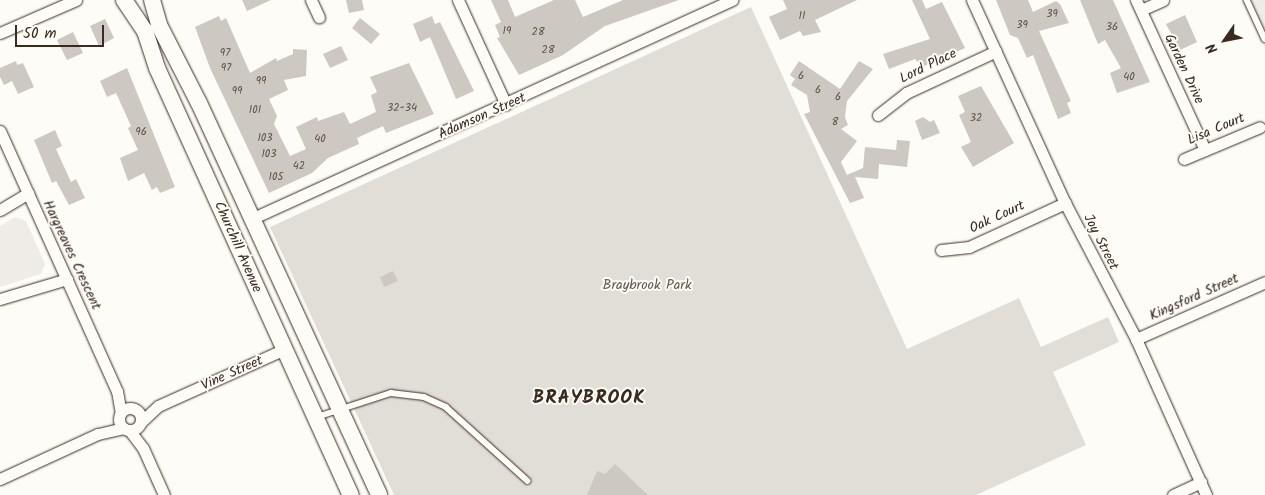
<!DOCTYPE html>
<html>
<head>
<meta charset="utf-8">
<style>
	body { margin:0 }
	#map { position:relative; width:1265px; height:495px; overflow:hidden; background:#fdfcf7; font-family:Kalam,sans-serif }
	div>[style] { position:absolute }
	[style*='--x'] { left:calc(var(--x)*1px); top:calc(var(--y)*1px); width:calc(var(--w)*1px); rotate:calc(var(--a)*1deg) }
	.built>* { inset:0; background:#efece7 }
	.green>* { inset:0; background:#e1ded7 }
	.building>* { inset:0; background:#cdc8c2 }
	.roads { filter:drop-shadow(0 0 1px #3b2a1e) drop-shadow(0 0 1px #3b2a1e) }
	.service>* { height:5.5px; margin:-2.75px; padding:0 2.75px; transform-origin:2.75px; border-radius:2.75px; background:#fdfcf7 }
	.minor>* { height:11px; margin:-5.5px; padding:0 5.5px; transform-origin:5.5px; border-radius:5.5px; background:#fdfcf7 }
	.minor>.ring { margin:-5.5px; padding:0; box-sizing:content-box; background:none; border:11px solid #fdfcf7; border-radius:50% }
	.secondary>* { height:16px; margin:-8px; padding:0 8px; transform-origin:8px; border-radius:8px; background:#fdfcf7 }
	span { translate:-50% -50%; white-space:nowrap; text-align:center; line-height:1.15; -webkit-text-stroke:4px #fdfcf7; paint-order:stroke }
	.number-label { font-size:11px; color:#605247 }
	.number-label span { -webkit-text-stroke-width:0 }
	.street-label { font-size:14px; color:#3b2a1e }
	.park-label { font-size:14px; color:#64574c }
	.district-label { font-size:19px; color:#3b2a1e; font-weight:700; letter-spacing:1px }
	.north { position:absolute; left:1200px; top:15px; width:50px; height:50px; -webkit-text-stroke:4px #fdfcf7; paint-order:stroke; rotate:237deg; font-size:14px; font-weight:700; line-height:20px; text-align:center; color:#3b2a1e }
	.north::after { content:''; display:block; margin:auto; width:18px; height:22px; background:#3b2a1e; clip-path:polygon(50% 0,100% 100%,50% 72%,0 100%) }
	.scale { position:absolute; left:15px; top:25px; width:89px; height:22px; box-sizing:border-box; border:2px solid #3b2a1e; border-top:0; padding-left:6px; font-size:15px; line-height:18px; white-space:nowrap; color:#3b2a1e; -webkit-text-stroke:4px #fdfcf7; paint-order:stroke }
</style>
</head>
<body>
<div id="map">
	<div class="built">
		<i style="clip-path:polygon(1243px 0,1265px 0,1265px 48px)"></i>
		<i style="clip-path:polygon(15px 217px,26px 221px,45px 264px,41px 274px,0 287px,0 226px)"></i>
	</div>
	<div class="green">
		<i style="clip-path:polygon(751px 7px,907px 349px,1019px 298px,1041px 347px,1108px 317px,1119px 342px,1053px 372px,1086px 445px,976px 495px,394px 495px,270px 227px)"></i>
	</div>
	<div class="building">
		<i style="clip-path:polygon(242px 0,271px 0,247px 11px)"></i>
		<i style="clip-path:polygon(346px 0,362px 0,364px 10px,349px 13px)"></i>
		<i style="clip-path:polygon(491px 0,508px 0,515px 17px,554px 0,575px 0,583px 17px,623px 0,679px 0,605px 26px,563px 55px,519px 75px,497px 38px,500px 37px,495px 25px,501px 22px)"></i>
		<i style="clip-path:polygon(783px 0,857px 0,815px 20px,821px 32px,803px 36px,800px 31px,780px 40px,769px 17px,787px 9px)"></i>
		<i style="clip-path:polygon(912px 0,922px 0,926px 9px,942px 2px,965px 48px,922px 67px,915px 59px,889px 69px,883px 54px,930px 39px)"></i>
		<i style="clip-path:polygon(996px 0,1028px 0,1033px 12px,1056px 1px,1060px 4px,1069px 23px,1039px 31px,1071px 101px,1067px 103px,1071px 113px,1058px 119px,1033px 55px,1027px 58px,1018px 38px,1010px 35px)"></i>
		<i style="clip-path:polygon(1080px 0,1113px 0,1150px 82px,1117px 93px,1110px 73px,1121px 68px,1105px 40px,1098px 44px)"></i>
		<i style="clip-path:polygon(1185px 15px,1197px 42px,1180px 50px,1166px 24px)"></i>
		<i style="clip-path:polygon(219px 16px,221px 21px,226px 18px,250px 73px,276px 58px,277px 61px,293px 54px,293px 49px,307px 50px,306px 76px,284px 80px,288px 90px,269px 99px,277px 116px,274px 124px,290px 156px,306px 149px,296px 127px,317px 117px,318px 121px,344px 112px,350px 124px,376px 112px,371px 95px,377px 92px,370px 77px,409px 63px,434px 114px,386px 133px,383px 126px,357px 138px,359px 144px,328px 158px,312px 173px,269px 193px,210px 68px,195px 27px)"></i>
		<i style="clip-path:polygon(432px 16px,435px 24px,440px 22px,474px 91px,456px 99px,430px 37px,420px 42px,413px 24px)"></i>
		<i style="clip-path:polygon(360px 18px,380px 34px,371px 44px,352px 28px)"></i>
		<i style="clip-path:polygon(105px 19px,114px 38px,99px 46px,90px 26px)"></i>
		<i style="clip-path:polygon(73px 32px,83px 53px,67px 60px,57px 40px)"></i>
		<i style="clip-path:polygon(341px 46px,348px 60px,330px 68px,323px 54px)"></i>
		<i style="clip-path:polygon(16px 61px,17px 65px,23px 63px,34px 87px,18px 94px,12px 81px,4px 85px,0 77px,0 68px)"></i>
		<i style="clip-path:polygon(799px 61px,840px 89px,859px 61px,873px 69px,847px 101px,845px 117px,848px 125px,841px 129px,857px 141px,841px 162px,847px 175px,863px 168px,865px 147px,896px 150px,897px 140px,910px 141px,907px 167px,879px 164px,878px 179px,855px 177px,864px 198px,850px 203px,804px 114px,810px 112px,807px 95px,791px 85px,795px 79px,790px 75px)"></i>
		<i style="clip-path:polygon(127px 68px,175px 187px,160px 193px,157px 187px,152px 190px,144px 173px,128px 181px,120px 158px,138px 150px,128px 128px,131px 126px,116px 93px,107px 97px,100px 81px)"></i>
		<i style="clip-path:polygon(981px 86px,1014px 143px,973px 167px,961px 147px,971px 142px,959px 115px,965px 112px,958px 96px)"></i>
		<i style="clip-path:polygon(923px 117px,930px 122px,934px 120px,940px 133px,922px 140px,915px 121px)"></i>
		<i style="clip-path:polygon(55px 130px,62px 146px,56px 149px,71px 182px,76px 179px,85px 198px,69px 205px,56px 181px,52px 183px,34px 140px)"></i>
		<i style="clip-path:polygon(393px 271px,398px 281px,384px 287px,380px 277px)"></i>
		<i style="clip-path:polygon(615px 464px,648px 495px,587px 495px,597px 471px,605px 474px)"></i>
	</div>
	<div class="roads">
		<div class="service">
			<i style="--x:1247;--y:0;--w:43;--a:65.2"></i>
			<i style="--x:317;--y:417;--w:78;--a:-18"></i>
			<i style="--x:391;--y:393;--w:33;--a:7"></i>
			<i style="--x:424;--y:397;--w:24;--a:24"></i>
			<i style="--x:446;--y:407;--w:110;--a:42.1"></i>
		</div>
		<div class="minor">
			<i style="--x:311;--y:0;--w:19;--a:65"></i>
			<i style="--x:458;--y:0;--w:115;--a:65.4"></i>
			<i style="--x:972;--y:0;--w:223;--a:65.4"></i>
			<i style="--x:1065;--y:203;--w:153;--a:62.4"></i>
			<i style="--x:1136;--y:339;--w:171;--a:65.8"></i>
			<i style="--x:1136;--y:0;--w:165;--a:65.3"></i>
			<i style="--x:1141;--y:10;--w:24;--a:-24"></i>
			<i style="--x:0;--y:33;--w:83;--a:-23.5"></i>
			<i style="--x:878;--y:115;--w:36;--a:-38"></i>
			<i style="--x:906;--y:93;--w:99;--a:-25"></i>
			<i style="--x:0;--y:131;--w:285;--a:65.8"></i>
			<i style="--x:117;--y:391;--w:22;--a:80"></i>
			<i style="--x:1184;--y:159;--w:82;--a:-22.8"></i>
			<i style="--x:0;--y:210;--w:33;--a:-31"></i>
			<i style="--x:251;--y:219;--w:529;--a:-24.48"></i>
			<i style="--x:941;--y:250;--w:28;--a:-6"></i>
			<i style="--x:969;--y:247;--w:106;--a:-24.6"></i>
			<i style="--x:0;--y:299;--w:70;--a:-16.6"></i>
			<i style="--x:1136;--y:339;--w:141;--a:-23.8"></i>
			<i class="ring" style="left:119px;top:408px;width:11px;height:11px"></i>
			<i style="--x:141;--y:422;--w:23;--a:-43"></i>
			<i style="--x:158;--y:406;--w:139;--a:-24.2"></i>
			<i style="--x:130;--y:431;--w:21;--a:53"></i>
			<i style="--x:143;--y:448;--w:51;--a:65.9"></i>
			<i style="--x:0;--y:479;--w:108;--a:-24.7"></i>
			<i style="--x:98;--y:434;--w:26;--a:-13"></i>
			<i style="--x:1173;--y:495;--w:31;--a:-25"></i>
		</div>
		<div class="secondary">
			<i style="--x:124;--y:0;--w:37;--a:56"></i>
			<i style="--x:145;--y:31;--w:39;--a:72"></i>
			<i style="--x:157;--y:68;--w:469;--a:65.6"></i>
			<i style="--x:152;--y:0;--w:26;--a:74"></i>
			<i style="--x:159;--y:25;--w:88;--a:62.9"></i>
			<i style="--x:199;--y:103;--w:431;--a:65.3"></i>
		</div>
	</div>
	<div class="number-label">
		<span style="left:1052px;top:14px">39</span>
		<span style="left:802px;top:16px">11</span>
		<span style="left:1022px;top:25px">39</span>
		<span style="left:1112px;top:27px">36</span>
		<span style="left:507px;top:31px">19</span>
		<span style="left:538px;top:32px">28</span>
		<span style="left:548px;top:50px">28</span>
		<span style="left:225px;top:53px">97</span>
		<span style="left:226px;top:68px">97</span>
		<span style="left:801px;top:76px">6</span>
		<span style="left:1129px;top:77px">40</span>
		<span style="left:261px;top:81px">99</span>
		<span style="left:818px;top:90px">6</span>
		<span style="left:237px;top:91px">99</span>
		<span style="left:838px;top:97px">6</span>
		<span style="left:402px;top:108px">32-34</span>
		<span style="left:255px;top:110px">101</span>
		<span style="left:976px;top:118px">32</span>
		<span style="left:835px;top:122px">8</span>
		<span style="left:141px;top:132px">96</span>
		<span style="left:265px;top:138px">103</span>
		<span style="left:320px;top:139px">40</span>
		<span style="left:269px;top:154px">103</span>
		<span style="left:299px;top:166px">42</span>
		<span style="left:276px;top:177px">105</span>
	</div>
	<div class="street-label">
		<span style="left:928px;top:66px;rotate:-26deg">Lord Place</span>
		<span style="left:1184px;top:69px;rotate:65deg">Garden Drive</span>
		<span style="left:482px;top:116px;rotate:-24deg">Adamson Street</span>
		<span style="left:1216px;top:129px;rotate:-23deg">Lisa Court</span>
		<span style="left:997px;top:217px;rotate:-25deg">Oak Court</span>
		<span style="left:1101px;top:242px;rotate:63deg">Joy Street</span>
		<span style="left:238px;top:247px;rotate:66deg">Churchill Avenue</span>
		<span style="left:72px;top:255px;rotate:65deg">Hargreaves Crescent</span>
		<span style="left:1194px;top:297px;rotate:-24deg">Kingsford Street</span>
		<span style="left:232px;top:373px;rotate:-24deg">Vine Street</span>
	</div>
	<div class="park-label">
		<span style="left:647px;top:285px">Braybrook Park</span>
	</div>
	<div class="district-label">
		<span style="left:589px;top:399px">BRAYBROOK</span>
	</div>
	<div class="north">N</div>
	<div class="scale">50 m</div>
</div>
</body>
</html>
